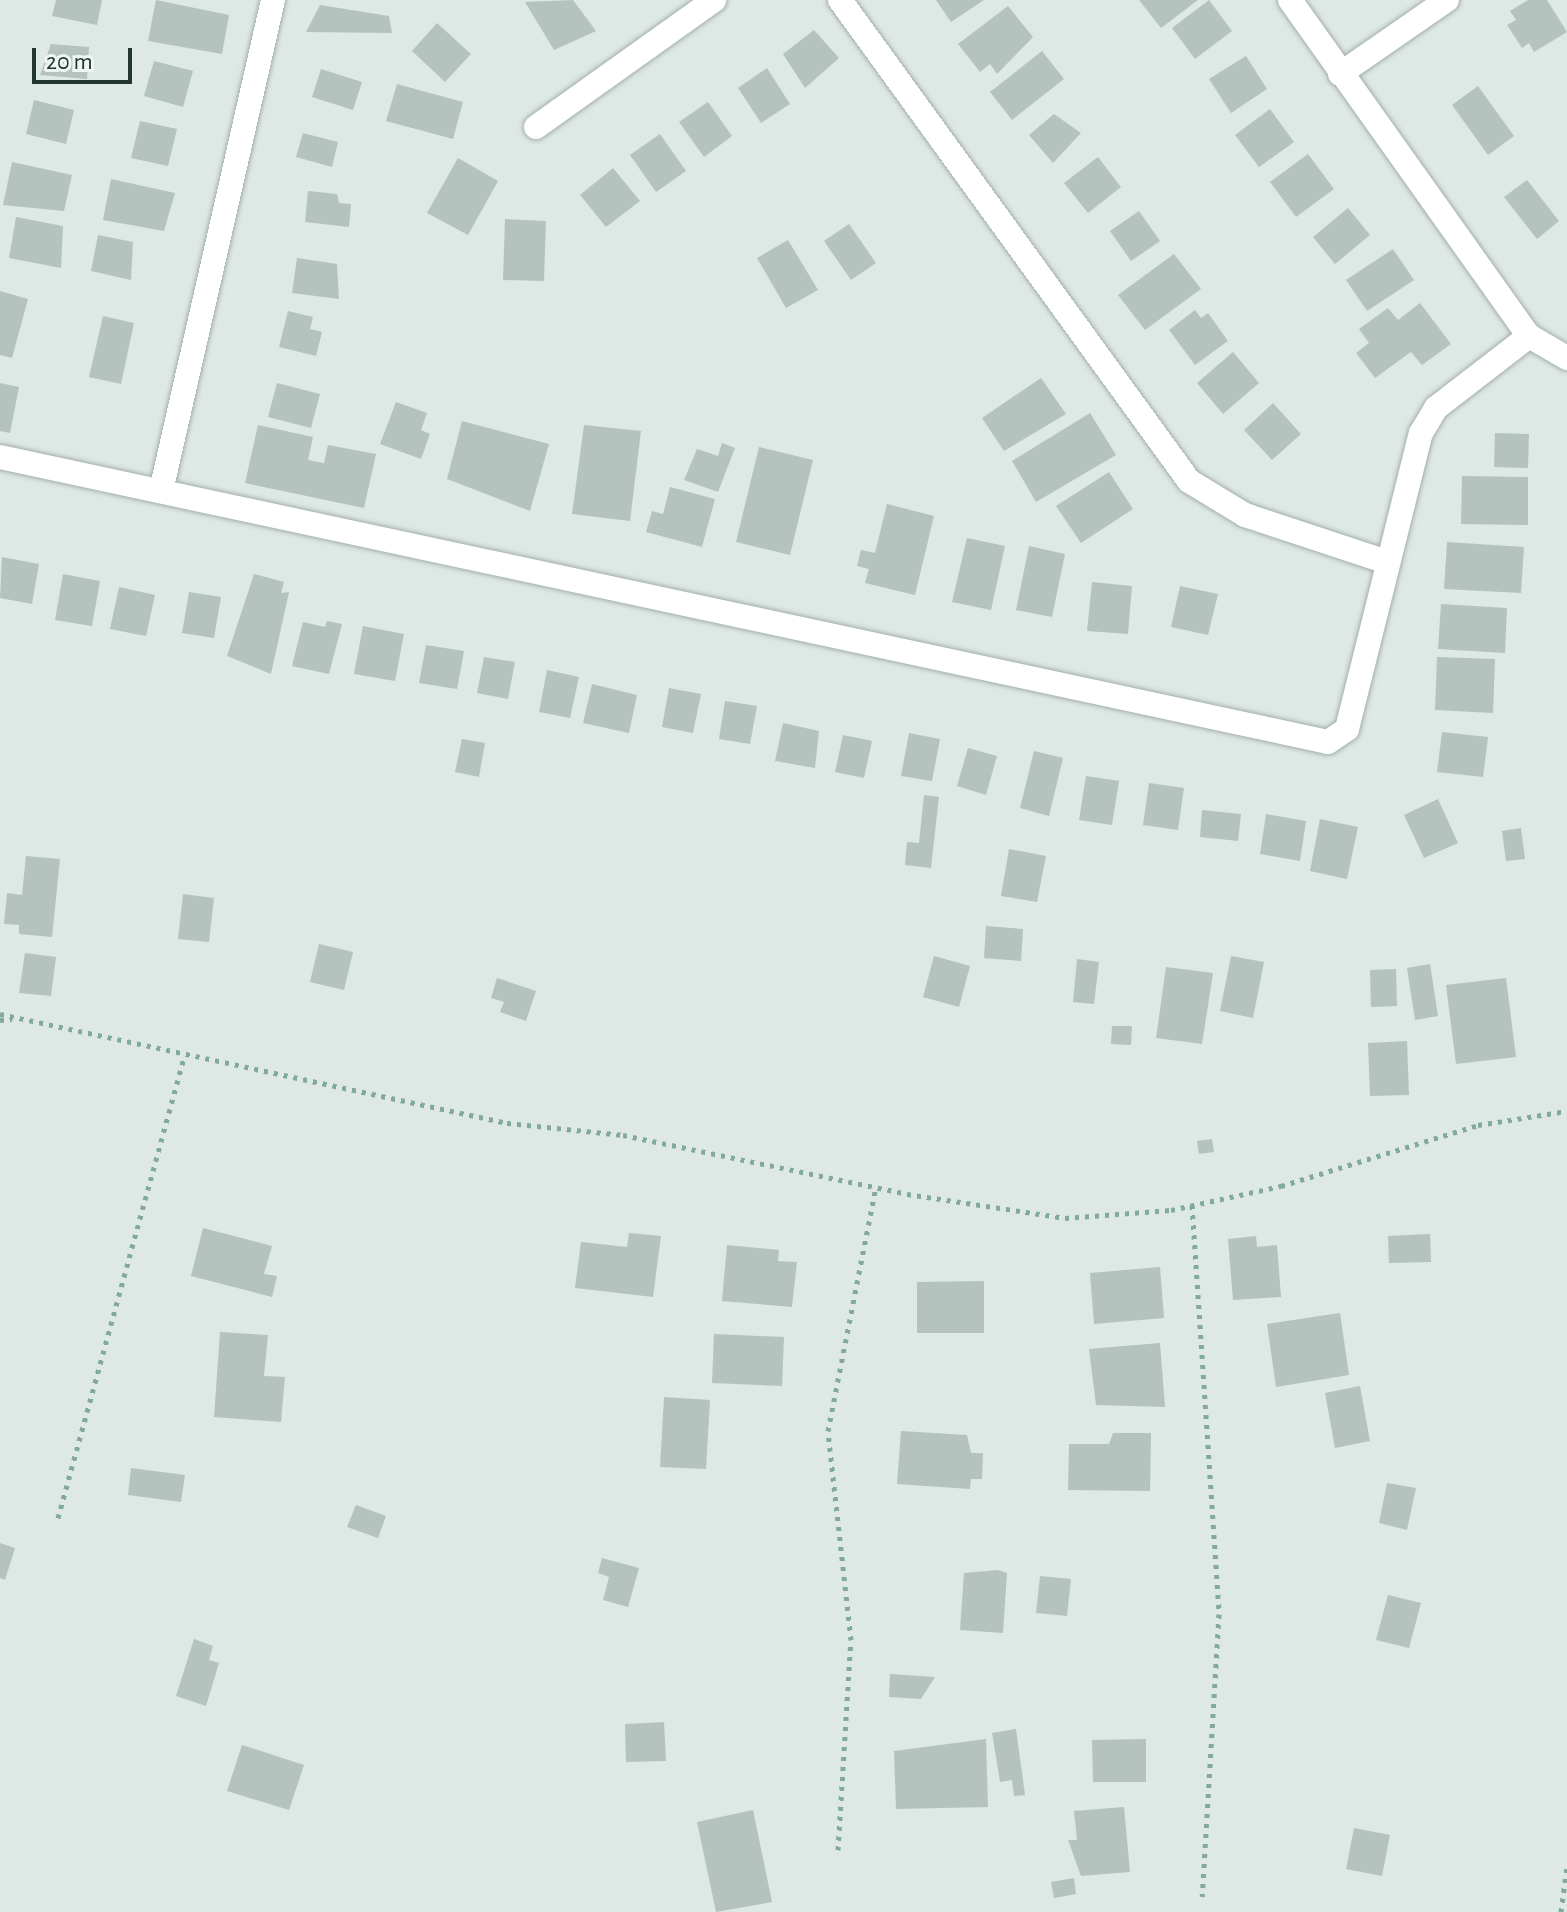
<!DOCTYPE html>
<html>
<head>
<meta charset="utf-8">
<style>
	body { margin:0 }
	#map { position:relative; width:1567px; height:1912px; overflow:hidden; background:#dee8e4; font-family:"Alegreya Sans",sans-serif }
	div>[style] { position:absolute }
	[style*='--x'] { left:calc(var(--x)*1px); top:calc(var(--y)*1px); width:calc(var(--w)*1px); rotate:calc(var(--a)*1deg) }
	.building>* { inset:0; background:#b4c3bd }
	.path>* { height:5px; margin-top:-2.5px; transform-origin:0; background:repeating-linear-gradient(90deg,#82a99d 0 4px,transparent 0 10px) }
	.roads { filter:drop-shadow(0 0 2px #a2afab) drop-shadow(0 0 2px #a2afab) }
	.minor>* { height:24px; margin:-12px; padding:0 12px; transform-origin:12px; border-radius:12px; background:#fff }
	span { translate:-50% -50%; white-space:nowrap; text-align:center; line-height:1.15; -webkit-text-stroke:6px #eef5f2; paint-order:stroke }
	.scale { position:absolute; left:32px; top:48px; width:100px; height:36px; box-sizing:border-box; border:4px solid #213631; border-top:0; padding-left:10px; font-size:24px; line-height:28px; white-space:nowrap; color:#213631; -webkit-text-stroke:6px #eef5f2; paint-order:stroke }
</style>
</head>
<body>
<div id="map">
	<div class="building">
		<i style="clip-path:polygon(56px 0,102px 0,97px 25px,52px 16px)"></i>
		<i style="clip-path:polygon(156px 0,229px 15px,222px 54px,148px 41px)"></i>
		<i style="clip-path:polygon(573px 0,596px 31px,554px 50px,525px 2px)"></i>
		<i style="clip-path:polygon(936px 0,984px 0,951px 22px)"></i>
		<i style="clip-path:polygon(1139px 0,1198px 0,1161px 28px)"></i>
		<i style="clip-path:polygon(1209px 0,1232px 31px,1195px 59px,1172px 28px)"></i>
		<i style="clip-path:polygon(1528px 0,1547px 0,1567px 32px,1534px 52px,1529px 43px,1522px 48px,1507px 25px,1516px 20px,1510px 11px)"></i>
		<i style="clip-path:polygon(320px 5px,389px 16px,392px 33px,306px 32px)"></i>
		<i style="clip-path:polygon(1008px 6px,1033px 37px,997px 74px,990px 64px,980px 72px,958px 44px)"></i>
		<i style="clip-path:polygon(437px 23px,471px 54px,445px 82px,412px 51px)"></i>
		<i style="clip-path:polygon(814px 30px,839px 58px,805px 88px,783px 54px)"></i>
		<i style="clip-path:polygon(51px 44px,89px 47px,87px 79px,40px 75px)"></i>
		<i style="clip-path:polygon(1042px 51px,1064px 79px,1012px 120px,990px 92px)"></i>
		<i style="clip-path:polygon(1246px 56px,1267px 89px,1231px 113px,1209px 79px)"></i>
		<i style="clip-path:polygon(154px 61px,193px 71px,183px 107px,144px 96px)"></i>
		<i style="clip-path:polygon(767px 68px,790px 104px,761px 123px,738px 88px)"></i>
		<i style="clip-path:polygon(321px 69px,362px 82px,353px 110px,312px 97px)"></i>
		<i style="clip-path:polygon(397px 84px,463px 102px,453px 139px,386px 121px)"></i>
		<i style="clip-path:polygon(1478px 86px,1514px 136px,1488px 155px,1452px 105px)"></i>
		<i style="clip-path:polygon(34px 100px,74px 110px,66px 144px,26px 134px)"></i>
		<i style="clip-path:polygon(708px 102px,732px 136px,704px 157px,679px 122px)"></i>
		<i style="clip-path:polygon(1270px 109px,1294px 142px,1259px 167px,1235px 135px)"></i>
		<i style="clip-path:polygon(1054px 114px,1081px 133px,1053px 163px,1029px 135px)"></i>
		<i style="clip-path:polygon(140px 121px,177px 129px,168px 166px,131px 158px)"></i>
		<i style="clip-path:polygon(303px 133px,338px 142px,332px 167px,296px 157px)"></i>
		<i style="clip-path:polygon(660px 134px,686px 171px,656px 192px,630px 155px)"></i>
		<i style="clip-path:polygon(1308px 154px,1334px 189px,1296px 217px,1270px 182px)"></i>
		<i style="clip-path:polygon(1098px 157px,1121px 187px,1088px 213px,1064px 183px)"></i>
		<i style="clip-path:polygon(458px 158px,498px 181px,468px 235px,427px 213px)"></i>
		<i style="clip-path:polygon(12px 162px,72px 175px,64px 211px,3px 205px)"></i>
		<i style="clip-path:polygon(613px 168px,640px 201px,606px 227px,580px 195px)"></i>
		<i style="clip-path:polygon(111px 179px,175px 193px,164px 231px,103px 220px)"></i>
		<i style="clip-path:polygon(1527px 180px,1559px 221px,1537px 239px,1504px 197px)"></i>
		<i style="clip-path:polygon(308px 191px,337px 194px,339px 203px,351px 204px,349px 227px,305px 222px)"></i>
		<i style="clip-path:polygon(1348px 208px,1370px 235px,1335px 264px,1313px 237px)"></i>
		<i style="clip-path:polygon(1139px 211px,1160px 241px,1131px 261px,1110px 231px)"></i>
		<i style="clip-path:polygon(16px 217px,63px 226px,61px 268px,9px 258px)"></i>
		<i style="clip-path:polygon(505px 219px,546px 221px,544px 281px,503px 280px)"></i>
		<i style="clip-path:polygon(849px 224px,876px 263px,851px 280px,824px 241px)"></i>
		<i style="clip-path:polygon(98px 235px,133px 242px,131px 280px,91px 271px)"></i>
		<i style="clip-path:polygon(788px 240px,818px 290px,786px 308px,757px 258px)"></i>
		<i style="clip-path:polygon(1393px 249px,1414px 280px,1367px 311px,1346px 280px)"></i>
		<i style="clip-path:polygon(1174px 254px,1201px 289px,1145px 330px,1118px 295px)"></i>
		<i style="clip-path:polygon(297px 258px,337px 264px,339px 299px,292px 293px)"></i>
		<i style="clip-path:polygon(0 291px,28px 299px,12px 358px,0 355px)"></i>
		<i style="clip-path:polygon(1420px 303px,1451px 344px,1422px 365px,1411px 352px,1375px 378px,1356px 353px,1369px 343px,1359px 329px,1388px 308px,1398px 320px)"></i>
		<i style="clip-path:polygon(1195px 310px,1201px 318px,1208px 313px,1228px 341px,1195px 365px,1169px 330px)"></i>
		<i style="clip-path:polygon(288px 311px,313px 317px,310px 329px,322px 332px,316px 356px,279px 347px)"></i>
		<i style="clip-path:polygon(103px 316px,134px 323px,121px 384px,89px 377px)"></i>
		<i style="clip-path:polygon(1233px 352px,1259px 383px,1223px 414px,1197px 383px)"></i>
		<i style="clip-path:polygon(1041px 378px,1066px 414px,1004px 451px,982px 418px)"></i>
		<i style="clip-path:polygon(0 383px,19px 387px,10px 433px,0 431px)"></i>
		<i style="clip-path:polygon(277px 383px,320px 394px,311px 428px,268px 417px)"></i>
		<i style="clip-path:polygon(396px 402px,427px 413px,421px 430px,430px 434px,421px 459px,380px 444px)"></i>
		<i style="clip-path:polygon(1273px 403px,1301px 434px,1272px 460px,1244px 430px)"></i>
		<i style="clip-path:polygon(1090px 413px,1116px 455px,1036px 502px,1012px 461px)"></i>
		<i style="clip-path:polygon(462px 421px,549px 444px,530px 511px,447px 479px)"></i>
		<i style="clip-path:polygon(258px 425px,313px 437px,308px 460px,324px 463px,328px 445px,376px 454px,364px 508px,245px 483px)"></i>
		<i style="clip-path:polygon(584px 425px,641px 431px,630px 521px,572px 514px)"></i>
		<i style="clip-path:polygon(1495px 433px,1529px 434px,1528px 468px,1494px 467px)"></i>
		<i style="clip-path:polygon(722px 443px,735px 448px,718px 492px,684px 480px,697px 449px,718px 456px)"></i>
		<i style="clip-path:polygon(759px 447px,813px 460px,790px 555px,736px 542px)"></i>
		<i style="clip-path:polygon(1109px 472px,1133px 509px,1081px 543px,1056px 506px)"></i>
		<i style="clip-path:polygon(1462px 476px,1528px 477px,1528px 525px,1461px 524px)"></i>
		<i style="clip-path:polygon(670px 487px,715px 499px,702px 547px,646px 532px,652px 511px,663px 514px)"></i>
		<i style="clip-path:polygon(887px 504px,934px 516px,915px 595px,865px 583px,869px 569px,857px 566px,861px 550px,875px 553px)"></i>
		<i style="clip-path:polygon(967px 538px,1005px 546px,991px 610px,952px 602px)"></i>
		<i style="clip-path:polygon(1447px 542px,1524px 547px,1521px 593px,1444px 589px)"></i>
		<i style="clip-path:polygon(1029px 546px,1065px 554px,1052px 617px,1016px 610px)"></i>
		<i style="clip-path:polygon(2px 557px,39px 564px,32px 604px,0 598px)"></i>
		<i style="clip-path:polygon(63px 574px,100px 581px,92px 626px,55px 620px)"></i>
		<i style="clip-path:polygon(254px 574px,284px 582px,281px 593px,289px 592px,271px 674px,227px 656px)"></i>
		<i style="clip-path:polygon(1092px 582px,1132px 586px,1128px 634px,1087px 631px)"></i>
		<i style="clip-path:polygon(1180px 586px,1218px 594px,1208px 635px,1171px 627px)"></i>
		<i style="clip-path:polygon(119px 587px,155px 595px,146px 636px,110px 629px)"></i>
		<i style="clip-path:polygon(189px 592px,221px 597px,214px 638px,182px 633px)"></i>
		<i style="clip-path:polygon(1441px 604px,1507px 608px,1505px 653px,1438px 649px)"></i>
		<i style="clip-path:polygon(327px 621px,342px 624px,329px 674px,292px 666px,303px 622px,325px 627px)"></i>
		<i style="clip-path:polygon(363px 626px,404px 634px,395px 681px,354px 674px)"></i>
		<i style="clip-path:polygon(426px 645px,464px 651px,457px 689px,419px 683px)"></i>
		<i style="clip-path:polygon(484px 657px,515px 662px,508px 699px,477px 693px)"></i>
		<i style="clip-path:polygon(1437px 657px,1495px 659px,1493px 713px,1435px 710px)"></i>
		<i style="clip-path:polygon(547px 670px,579px 677px,570px 718px,539px 712px)"></i>
		<i style="clip-path:polygon(592px 684px,637px 695px,629px 733px,583px 723px)"></i>
		<i style="clip-path:polygon(669px 688px,701px 694px,693px 733px,662px 727px)"></i>
		<i style="clip-path:polygon(725px 701px,757px 706px,750px 744px,719px 739px)"></i>
		<i style="clip-path:polygon(783px 723px,819px 731px,815px 768px,775px 761px)"></i>
		<i style="clip-path:polygon(1442px 732px,1488px 737px,1483px 777px,1437px 772px)"></i>
		<i style="clip-path:polygon(909px 733px,940px 739px,932px 781px,901px 776px)"></i>
		<i style="clip-path:polygon(843px 735px,872px 741px,864px 778px,835px 772px)"></i>
		<i style="clip-path:polygon(462px 739px,485px 743px,479px 777px,455px 772px)"></i>
		<i style="clip-path:polygon(968px 748px,997px 756px,986px 795px,957px 786px)"></i>
		<i style="clip-path:polygon(1034px 751px,1063px 758px,1049px 816px,1020px 808px)"></i>
		<i style="clip-path:polygon(1086px 776px,1119px 781px,1112px 825px,1079px 820px)"></i>
		<i style="clip-path:polygon(1149px 783px,1184px 788px,1178px 830px,1143px 825px)"></i>
		<i style="clip-path:polygon(924px 795px,939px 797px,931px 868px,905px 865px,907px 842px,919px 843px)"></i>
		<i style="clip-path:polygon(1438px 799px,1458px 843px,1424px 858px,1404px 815px)"></i>
		<i style="clip-path:polygon(1202px 810px,1241px 814px,1238px 841px,1200px 837px)"></i>
		<i style="clip-path:polygon(1266px 814px,1306px 821px,1300px 861px,1260px 854px)"></i>
		<i style="clip-path:polygon(1320px 819px,1358px 827px,1347px 879px,1310px 871px)"></i>
		<i style="clip-path:polygon(1521px 828px,1525px 859px,1506px 861px,1502px 831px)"></i>
		<i style="clip-path:polygon(1009px 849px,1046px 856px,1037px 902px,1001px 896px)"></i>
		<i style="clip-path:polygon(26px 856px,60px 859px,52px 937px,19px 934px,19px 925px,4px 924px,7px 893px,22px 895px)"></i>
		<i style="clip-path:polygon(183px 894px,214px 898px,209px 942px,178px 939px)"></i>
		<i style="clip-path:polygon(986px 926px,1023px 929px,1021px 961px,984px 958px)"></i>
		<i style="clip-path:polygon(319px 944px,353px 952px,344px 990px,310px 982px)"></i>
		<i style="clip-path:polygon(25px 953px,56px 957px,51px 996px,19px 993px)"></i>
		<i style="clip-path:polygon(934px 956px,970px 966px,959px 1007px,923px 997px)"></i>
		<i style="clip-path:polygon(1231px 956px,1264px 962px,1253px 1018px,1220px 1011px)"></i>
		<i style="clip-path:polygon(1077px 959px,1099px 962px,1094px 1004px,1073px 1002px)"></i>
		<i style="clip-path:polygon(1430px 964px,1438px 1016px,1415px 1020px,1407px 968px)"></i>
		<i style="clip-path:polygon(1166px 967px,1213px 973px,1202px 1044px,1156px 1038px)"></i>
		<i style="clip-path:polygon(1396px 969px,1397px 1006px,1371px 1007px,1370px 970px)"></i>
		<i style="clip-path:polygon(497px 978px,536px 991px,526px 1021px,500px 1012px,504px 1002px,491px 998px)"></i>
		<i style="clip-path:polygon(1506px 978px,1516px 1057px,1456px 1064px,1446px 985px)"></i>
		<i style="clip-path:polygon(1112px 1026px,1132px 1026px,1131px 1045px,1111px 1044px)"></i>
		<i style="clip-path:polygon(1407px 1041px,1409px 1095px,1370px 1096px,1368px 1043px)"></i>
		<i style="clip-path:polygon(1212px 1139px,1214px 1152px,1199px 1154px,1197px 1141px)"></i>
		<i style="clip-path:polygon(203px 1228px,272px 1246px,264px 1274px,277px 1276px,272px 1297px,191px 1276px)"></i>
		<i style="clip-path:polygon(629px 1233px,661px 1236px,653px 1297px,575px 1288px,581px 1242px,627px 1247px)"></i>
		<i style="clip-path:polygon(1430px 1234px,1431px 1262px,1389px 1263px,1388px 1236px)"></i>
		<i style="clip-path:polygon(1256px 1236px,1257px 1247px,1277px 1245px,1281px 1297px,1233px 1300px,1228px 1239px)"></i>
		<i style="clip-path:polygon(727px 1245px,779px 1250px,778px 1261px,797px 1262px,792px 1307px,722px 1301px)"></i>
		<i style="clip-path:polygon(1160px 1267px,1164px 1318px,1094px 1324px,1090px 1273px)"></i>
		<i style="clip-path:polygon(984px 1281px,984px 1333px,917px 1333px,917px 1282px)"></i>
		<i style="clip-path:polygon(1340px 1313px,1349px 1375px,1276px 1387px,1267px 1324px)"></i>
		<i style="clip-path:polygon(220px 1332px,268px 1335px,264px 1376px,285px 1377px,281px 1422px,214px 1417px)"></i>
		<i style="clip-path:polygon(714px 1334px,784px 1337px,782px 1386px,712px 1383px)"></i>
		<i style="clip-path:polygon(1160px 1343px,1165px 1407px,1096px 1405px,1089px 1349px)"></i>
		<i style="clip-path:polygon(1360px 1386px,1370px 1441px,1335px 1448px,1325px 1393px)"></i>
		<i style="clip-path:polygon(664px 1397px,710px 1400px,706px 1469px,660px 1467px)"></i>
		<i style="clip-path:polygon(901px 1431px,967px 1435px,971px 1453px,983px 1453px,982px 1479px,971px 1479px,970px 1489px,897px 1484px)"></i>
		<i style="clip-path:polygon(1113px 1433px,1151px 1433px,1150px 1491px,1068px 1490px,1069px 1444px,1109px 1444px)"></i>
		<i style="clip-path:polygon(131px 1468px,185px 1475px,181px 1502px,128px 1495px)"></i>
		<i style="clip-path:polygon(1387px 1483px,1416px 1488px,1407px 1530px,1379px 1523px)"></i>
		<i style="clip-path:polygon(356px 1505px,386px 1516px,378px 1538px,347px 1527px)"></i>
		<i style="clip-path:polygon(0 1543px,15px 1548px,5px 1580px,0 1578px)"></i>
		<i style="clip-path:polygon(602px 1558px,639px 1568px,628px 1607px,603px 1600px,609px 1577px,598px 1573px)"></i>
		<i style="clip-path:polygon(998px 1570px,1007px 1573px,1003px 1633px,960px 1630px,964px 1573px)"></i>
		<i style="clip-path:polygon(1040px 1576px,1071px 1579px,1067px 1616px,1036px 1613px)"></i>
		<i style="clip-path:polygon(1388px 1595px,1421px 1603px,1409px 1648px,1376px 1640px)"></i>
		<i style="clip-path:polygon(194px 1639px,213px 1646px,209px 1660px,219px 1663px,206px 1706px,176px 1696px)"></i>
		<i style="clip-path:polygon(890px 1674px,935px 1677px,921px 1699px,889px 1697px)"></i>
		<i style="clip-path:polygon(664px 1722px,666px 1761px,626px 1762px,625px 1724px)"></i>
		<i style="clip-path:polygon(1016px 1729px,1025px 1795px,1014px 1796px,1012px 1780px,1000px 1782px,992px 1733px)"></i>
		<i style="clip-path:polygon(986px 1739px,988px 1807px,896px 1809px,894px 1751px)"></i>
		<i style="clip-path:polygon(1146px 1739px,1146px 1782px,1093px 1782px,1092px 1740px)"></i>
		<i style="clip-path:polygon(242px 1745px,304px 1765px,289px 1810px,227px 1791px)"></i>
		<i style="clip-path:polygon(1124px 1807px,1130px 1872px,1081px 1876px,1068px 1840px,1077px 1840px,1074px 1811px)"></i>
		<i style="clip-path:polygon(753px 1810px,772px 1902px,716px 1912px,697px 1822px)"></i>
		<i style="clip-path:polygon(1354px 1828px,1390px 1835px,1382px 1876px,1346px 1869px)"></i>
		<i style="clip-path:polygon(1074px 1878px,1076px 1894px,1054px 1898px,1051px 1882px)"></i>
	</div>
	<div class="path">
		<i style="--x:0;--y:1014;--w:519;--a:12.13"></i>
		<i style="--x:507;--y:1123;--w:117;--a:5.9"></i>
		<i style="--x:623;--y:1135;--w:290;--a:11.7"></i>
		<i style="--x:907;--y:1194;--w:160;--a:8.6"></i>
		<i style="--x:1065;--y:1218;--w:106;--a:-4.3"></i>
		<i style="--x:1171;--y:1210;--w:113;--a:-12.3"></i>
		<i style="--x:1281;--y:1186;--w:206;--a:-17.2"></i>
		<i style="--x:1478;--y:1125;--w:90;--a:-8.9"></i>
		<i style="--x:0;--y:1020;--w:12;--a:-5"></i>
		<i style="--x:1192;--y:1205;--w:410;--a:86.2"></i>
		<i style="--x:1219;--y:1614;--w:283;--a:93.4"></i>
		<i style="--x:58;--y:1518;--w:477;--a:-74.7"></i>
		<i style="--x:838;--y:1850;--w:210;--a:-86.5"></i>
		<i style="--x:851;--y:1640;--w:210;--a:-96.3"></i>
		<i style="--x:828;--y:1431;--w:249;--a:-78.9"></i>
		<i style="--x:1561;--y:1912;--w:46;--a:-82.6"></i>
	</div>
	<div class="roads">
		<div class="minor">
			<i style="--x:840;--y:0;--w:594;--a:54.04"></i>
			<i style="--x:1189;--y:481;--w:66;--a:31.3"></i>
			<i style="--x:1245;--y:515;--w:146;--a:18.3"></i>
			<i style="--x:1290;--y:0;--w:412;--a:54.6"></i>
			<i style="--x:1529;--y:336;--w:44;--a:30.1"></i>
			<i style="--x:1340;--y:74;--w:130;--a:-34.7"></i>
			<i style="--x:536;--y:127;--w:219;--a:-35.5"></i>
			<i style="--x:0;--y:457;--w:1358;--a:12.11"></i>
			<i style="--x:1328;--y:742;--w:23;--a:-34"></i>
			<i style="--x:1347;--y:729;--w:305;--a:-76"></i>
			<i style="--x:1421;--y:433;--w:29;--a:-59"></i>
			<i style="--x:1436;--y:408;--w:118;--a:-37.7"></i>
			<i style="--x:161;--y:491;--w:504;--a:-77.15"></i>
		</div>
	</div>
	<div class="scale">20 m</div>
</div>
</body>
</html>
